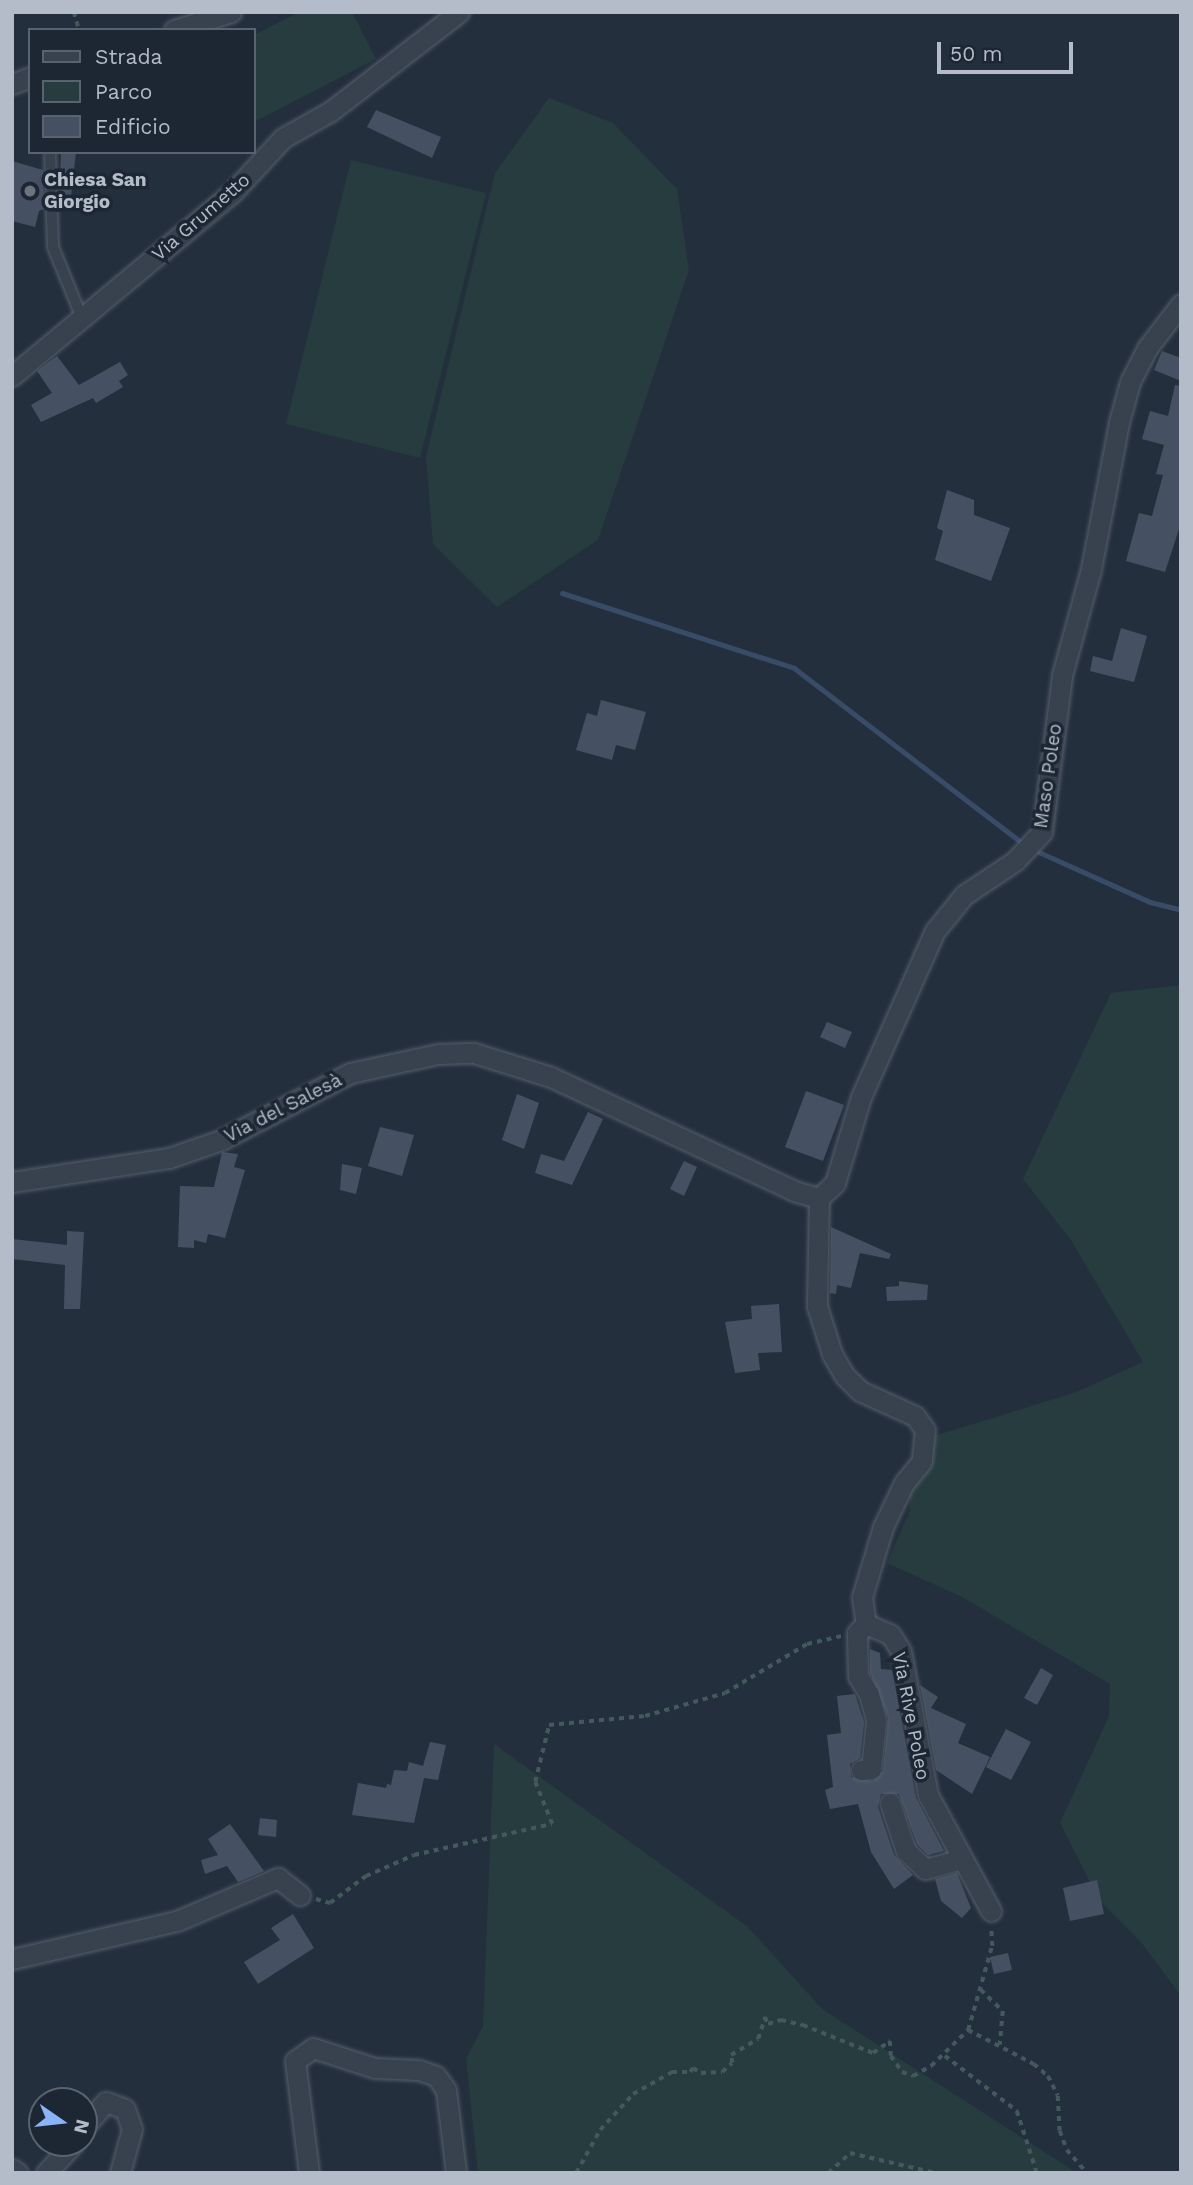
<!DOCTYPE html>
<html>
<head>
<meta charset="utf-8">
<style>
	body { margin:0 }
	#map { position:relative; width:1193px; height:2185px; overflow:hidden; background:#242f3e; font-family:"Work Sans",sans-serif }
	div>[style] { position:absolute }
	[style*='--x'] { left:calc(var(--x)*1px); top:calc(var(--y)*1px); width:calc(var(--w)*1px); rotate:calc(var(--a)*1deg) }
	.green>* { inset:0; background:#263c3f }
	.stream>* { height:5px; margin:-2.5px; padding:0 2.5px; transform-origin:2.5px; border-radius:2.5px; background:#394c67 }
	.building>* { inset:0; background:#455162 }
	.path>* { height:3.5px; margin-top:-1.75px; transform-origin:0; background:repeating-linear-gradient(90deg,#44595c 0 5px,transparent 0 10px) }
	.roads { filter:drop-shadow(0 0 2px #565f6c) drop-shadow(0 0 2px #565f6c) }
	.lane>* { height:10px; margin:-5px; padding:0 5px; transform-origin:5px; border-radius:5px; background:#38414e }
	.street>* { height:19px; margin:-9.5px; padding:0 9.5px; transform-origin:9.5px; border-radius:9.5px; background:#38414e }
	.dots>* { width:19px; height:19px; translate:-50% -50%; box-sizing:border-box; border:4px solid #1d2633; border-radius:50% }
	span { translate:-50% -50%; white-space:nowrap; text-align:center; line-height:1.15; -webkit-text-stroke:7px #1d2633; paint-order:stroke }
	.poi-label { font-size:19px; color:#b4bcc9; font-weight:700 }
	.left { translate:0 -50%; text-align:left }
	.street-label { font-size:19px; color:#b4bcc9 }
	.frame { position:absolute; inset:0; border:14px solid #b4bcc9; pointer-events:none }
	.legend { position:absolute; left:28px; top:28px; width:228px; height:126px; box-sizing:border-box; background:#1d2633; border:2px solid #59626f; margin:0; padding:9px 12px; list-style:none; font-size:21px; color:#b4bcc9 }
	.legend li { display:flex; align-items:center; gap:14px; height:35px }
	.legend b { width:35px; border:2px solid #59626f }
	.north { position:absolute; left:28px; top:2087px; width:70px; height:70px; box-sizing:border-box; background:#1d2633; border:2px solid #59626f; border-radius:50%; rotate:104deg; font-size:19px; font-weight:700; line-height:28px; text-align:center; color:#b4bcc9 }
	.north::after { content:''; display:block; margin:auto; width:24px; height:32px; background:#8ab4f8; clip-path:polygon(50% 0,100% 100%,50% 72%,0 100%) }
	.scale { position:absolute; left:937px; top:42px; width:136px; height:32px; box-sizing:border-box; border:4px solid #b4bcc9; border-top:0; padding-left:9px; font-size:21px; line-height:24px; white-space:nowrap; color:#b4bcc9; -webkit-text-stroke:5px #1d2633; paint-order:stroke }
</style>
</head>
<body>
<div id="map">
	<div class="green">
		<i style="clip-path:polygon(299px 12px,352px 12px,376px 59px,254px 122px,254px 35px)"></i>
		<i style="clip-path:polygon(549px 98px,613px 123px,677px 189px,689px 270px,598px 540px,497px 607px,433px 544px,426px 457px,495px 173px)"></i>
		<i style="clip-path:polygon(351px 160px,486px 193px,420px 458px,286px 424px)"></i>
		<i style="clip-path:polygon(1181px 985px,1181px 1996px,1141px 1942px,1099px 1900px,1060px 1823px,1109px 1716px,1110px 1684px,962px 1597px,887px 1563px,910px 1510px,908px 1476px,934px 1436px,1074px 1393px,1143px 1362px,1071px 1240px,1023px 1179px,1111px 993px)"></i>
		<i style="clip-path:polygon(494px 1744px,748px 1927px,822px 2009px,1077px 2173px,478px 2173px,466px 2059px,483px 2026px)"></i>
	</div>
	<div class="stream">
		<i style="--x:562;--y:593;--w:244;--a:17.9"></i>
		<i style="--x:794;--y:668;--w:289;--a:37.5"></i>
		<i style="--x:1032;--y:849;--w:129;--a:24.2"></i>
		<i style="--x:1150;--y:902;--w:32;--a:14"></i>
	</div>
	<div class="building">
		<i style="clip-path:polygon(376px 110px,441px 137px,432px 158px,367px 127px)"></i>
		<i style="clip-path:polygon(61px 152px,76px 152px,70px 205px,59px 204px)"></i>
		<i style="clip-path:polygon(12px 161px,43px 170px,44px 209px,39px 211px,35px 227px,12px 221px)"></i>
		<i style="clip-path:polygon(1162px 351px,1181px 358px,1181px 381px,1154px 370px)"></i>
		<i style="clip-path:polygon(57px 356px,79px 385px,120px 362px,128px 375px,119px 381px,123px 387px,96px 403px,93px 398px,41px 422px,31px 405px,52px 393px,37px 371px)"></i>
		<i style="clip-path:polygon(1175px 385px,1181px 386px,1181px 523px,1165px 572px,1126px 561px,1139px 513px,1152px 516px,1163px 475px,1156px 474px,1164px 445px,1142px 439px,1150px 411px,1168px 416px)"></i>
		<i style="clip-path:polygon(947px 490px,974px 500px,974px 515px,1010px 528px,991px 581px,935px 560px,943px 531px,937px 528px)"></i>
		<i style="clip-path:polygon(1121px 628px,1147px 636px,1134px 682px,1090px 671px,1093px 656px,1112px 661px)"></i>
		<i style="clip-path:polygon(601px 700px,646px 712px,635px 750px,616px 745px,612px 760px,576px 750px,587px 713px,597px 716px)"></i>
		<i style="clip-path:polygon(827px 1022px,852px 1032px,845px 1048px,820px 1037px)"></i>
		<i style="clip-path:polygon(806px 1091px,844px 1105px,823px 1161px,785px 1147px)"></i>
		<i style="clip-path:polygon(517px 1094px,539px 1103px,524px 1149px,502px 1140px)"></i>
		<i style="clip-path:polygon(588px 1112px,603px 1119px,572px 1185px,535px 1173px,541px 1154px,564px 1161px)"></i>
		<i style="clip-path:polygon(380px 1127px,414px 1135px,402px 1176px,368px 1166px)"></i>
		<i style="clip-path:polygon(222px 1152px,238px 1154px,234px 1167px,245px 1170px,225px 1238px,208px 1234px,206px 1243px,194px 1240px,194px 1248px,178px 1247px,180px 1186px,214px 1187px)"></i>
		<i style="clip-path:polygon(684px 1161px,697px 1167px,684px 1196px,670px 1189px)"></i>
		<i style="clip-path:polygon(342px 1164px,362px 1168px,356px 1194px,340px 1190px)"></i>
		<i style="clip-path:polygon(831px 1227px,891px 1254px,889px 1259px,860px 1253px,851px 1288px,837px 1285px,836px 1294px,830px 1293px)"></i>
		<i style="clip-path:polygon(67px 1231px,84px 1232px,80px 1309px,64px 1309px,65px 1265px,12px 1259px,12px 1239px,67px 1245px)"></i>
		<i style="clip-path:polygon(899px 1281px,928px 1285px,927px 1300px,887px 1301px,886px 1287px,899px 1286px)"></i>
		<i style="clip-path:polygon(779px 1304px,782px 1352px,758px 1353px,760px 1370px,735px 1373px,725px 1322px,752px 1319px,751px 1306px)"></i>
		<i style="clip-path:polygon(870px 1649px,880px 1653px,881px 1669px,892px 1670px,916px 1798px,944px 1851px,928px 1855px,917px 1844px,899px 1794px,881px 1794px,878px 1807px,894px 1855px,913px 1875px,894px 1889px,871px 1852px,858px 1804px,830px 1809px,825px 1790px,833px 1787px,827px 1735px,841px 1733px,837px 1696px,855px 1694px,864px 1722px,860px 1758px,850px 1764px,851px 1777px,872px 1781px,883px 1771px,888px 1718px,870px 1672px)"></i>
		<i style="clip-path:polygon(1041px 1668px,1053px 1675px,1037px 1705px,1024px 1698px)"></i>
		<i style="clip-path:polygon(920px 1685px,938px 1697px,931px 1708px,966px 1724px,958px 1743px,990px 1757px,972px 1794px,936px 1770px)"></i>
		<i style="clip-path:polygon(1006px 1729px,1031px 1742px,1011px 1780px,986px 1767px)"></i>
		<i style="clip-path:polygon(430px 1742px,446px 1745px,438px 1780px,424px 1778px,414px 1823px,352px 1815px,358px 1783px,386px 1788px,387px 1784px,391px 1785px,394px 1770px,407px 1771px,409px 1762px,423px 1766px)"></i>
		<i style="clip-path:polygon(260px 1818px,277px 1820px,276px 1837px,258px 1835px)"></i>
		<i style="clip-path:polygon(230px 1824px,264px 1871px,238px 1882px,227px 1866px,205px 1874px,201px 1860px,218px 1855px,208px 1839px)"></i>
		<i style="clip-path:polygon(957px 1873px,971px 1908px,962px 1918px,941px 1901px,935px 1879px)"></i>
		<i style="clip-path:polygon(1097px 1880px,1104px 1914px,1070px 1921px,1063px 1888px)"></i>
		<i style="clip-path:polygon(293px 1914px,314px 1948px,258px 1984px,244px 1962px,280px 1940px,271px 1928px)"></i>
		<i style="clip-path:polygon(1008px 1953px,1012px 1970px,994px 1974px,990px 1957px)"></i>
	</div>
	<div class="path">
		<i style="--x:74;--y:12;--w:19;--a:74"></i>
		<i style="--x:316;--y:1899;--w:15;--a:16"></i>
		<i style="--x:330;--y:1903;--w:45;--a:-36.9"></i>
		<i style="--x:366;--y:1876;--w:52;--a:-23.6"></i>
		<i style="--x:414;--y:1855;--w:141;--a:-12.7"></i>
		<i style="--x:552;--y:1824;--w:45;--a:-112"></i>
		<i style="--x:535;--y:1782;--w:59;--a:-76.2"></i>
		<i style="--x:549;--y:1725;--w:96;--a:-5.4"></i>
		<i style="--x:645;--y:1716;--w:83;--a:-16"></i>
		<i style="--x:725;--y:1693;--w:96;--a:-30.9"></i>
		<i style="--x:807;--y:1644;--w:35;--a:-13"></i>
		<i style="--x:981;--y:1990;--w:30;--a:44"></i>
		<i style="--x:1003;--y:2011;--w:34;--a:95"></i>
		<i style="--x:968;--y:2030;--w:74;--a:27.3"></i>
		<i style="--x:1034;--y:2064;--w:18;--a:41"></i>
		<i style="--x:1048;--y:2076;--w:22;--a:63"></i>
		<i style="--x:1058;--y:2096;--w:35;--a:87"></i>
		<i style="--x:1060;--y:2131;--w:20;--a:70"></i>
		<i style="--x:1067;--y:2150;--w:30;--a:49"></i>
		<i style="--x:945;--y:2056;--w:91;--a:37.4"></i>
		<i style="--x:1017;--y:2111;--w:65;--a:72.1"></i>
		<i style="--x:576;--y:2173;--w:49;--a:-60.8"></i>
		<i style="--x:600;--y:2130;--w:49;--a:-47.5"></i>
		<i style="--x:633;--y:2094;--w:45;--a:-29.4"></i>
		<i style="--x:672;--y:2072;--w:18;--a:0"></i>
		<i style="--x:690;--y:2072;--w:5;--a:-53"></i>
		<i style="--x:693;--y:2068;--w:9;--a:32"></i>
		<i style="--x:701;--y:2073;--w:21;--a:-3"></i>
		<i style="--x:722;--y:2072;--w:13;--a:-42"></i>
		<i style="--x:732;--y:2063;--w:8;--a:-97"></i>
		<i style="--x:731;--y:2055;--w:31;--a:-31"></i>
		<i style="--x:758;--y:2039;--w:23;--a:-72"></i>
		<i style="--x:765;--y:2017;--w:8;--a:67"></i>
		<i style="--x:768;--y:2024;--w:14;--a:-17"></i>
		<i style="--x:781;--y:2020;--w:23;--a:13"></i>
		<i style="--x:803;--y:2025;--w:75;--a:21.8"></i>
		<i style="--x:873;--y:2053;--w:21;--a:-35"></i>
		<i style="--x:890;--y:2041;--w:15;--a:86"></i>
		<i style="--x:891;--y:2056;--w:19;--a:55"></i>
		<i style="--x:902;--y:2072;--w:12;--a:20"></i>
		<i style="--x:913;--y:2076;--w:21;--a:-29"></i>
		<i style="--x:931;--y:2066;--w:52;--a:-44.2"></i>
		<i style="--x:968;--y:2030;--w:87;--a:-74.1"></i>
		<i style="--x:992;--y:1946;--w:19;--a:-93"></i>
		<i style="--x:828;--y:2173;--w:30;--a:-42"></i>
		<i style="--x:850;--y:2153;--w:88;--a:13.1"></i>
	</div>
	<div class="roads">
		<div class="lane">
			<i style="--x:50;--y:152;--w:95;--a:88.2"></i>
			<i style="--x:53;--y:247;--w:77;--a:67.8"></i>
		</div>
		<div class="street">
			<i style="--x:174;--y:30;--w:60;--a:-17.5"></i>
			<i style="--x:12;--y:84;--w:19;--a:-21"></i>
			<i style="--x:12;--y:376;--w:286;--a:-39.8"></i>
			<i style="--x:232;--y:193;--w:75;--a:-47.2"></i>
			<i style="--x:283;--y:138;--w:55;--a:-29.4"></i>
			<i style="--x:331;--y:111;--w:162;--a:-37.7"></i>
			<i style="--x:12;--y:1182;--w:159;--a:-8.7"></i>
			<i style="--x:169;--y:1158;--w:55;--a:-19.1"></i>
			<i style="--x:221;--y:1140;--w:145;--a:-27.4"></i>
			<i style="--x:350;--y:1073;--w:90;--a:-12.2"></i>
			<i style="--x:438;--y:1054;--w:36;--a:-2"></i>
			<i style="--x:474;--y:1053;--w:81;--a:17.3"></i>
			<i style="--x:551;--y:1077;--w:268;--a:25.1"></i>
			<i style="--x:794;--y:1191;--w:26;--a:16"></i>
			<i style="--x:819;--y:1198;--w:22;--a:-43"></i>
			<i style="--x:835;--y:1183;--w:90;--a:-73.2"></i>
			<i style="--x:861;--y:1097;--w:182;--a:-66"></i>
			<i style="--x:935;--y:931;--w:46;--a:-51.1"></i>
			<i style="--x:964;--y:895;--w:61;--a:-33.7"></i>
			<i style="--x:1015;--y:861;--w:40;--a:-47"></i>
			<i style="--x:1042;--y:832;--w:158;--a:-82.7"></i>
			<i style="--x:1062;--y:675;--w:110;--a:-74.7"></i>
			<i style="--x:1091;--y:569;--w:150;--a:-79.2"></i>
			<i style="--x:1119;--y:422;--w:41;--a:-74.6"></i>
			<i style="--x:1130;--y:382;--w:39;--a:-63"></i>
			<i style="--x:1148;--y:347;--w:54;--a:-52.5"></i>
			<i style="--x:819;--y:1198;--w:108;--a:91.1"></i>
			<i style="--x:817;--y:1306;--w:50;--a:72.6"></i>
			<i style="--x:832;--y:1354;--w:24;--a:60"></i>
			<i style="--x:844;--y:1375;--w:23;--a:45"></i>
			<i style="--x:860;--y:1391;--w:60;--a:24.4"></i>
			<i style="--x:915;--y:1416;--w:17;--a:54"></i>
			<i style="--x:925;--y:1430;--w:31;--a:96"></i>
			<i style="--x:922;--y:1461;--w:28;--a:129"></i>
			<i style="--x:904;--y:1483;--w:49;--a:115.5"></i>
			<i style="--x:883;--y:1527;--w:73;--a:106.7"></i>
			<i style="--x:862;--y:1597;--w:27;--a:82"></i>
			<i style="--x:866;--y:1624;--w:13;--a:135"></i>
			<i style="--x:857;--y:1633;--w:43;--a:88.7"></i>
			<i style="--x:858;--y:1676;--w:21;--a:59"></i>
			<i style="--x:869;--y:1694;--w:28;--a:75"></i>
			<i style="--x:876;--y:1721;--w:48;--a:95.9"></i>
			<i style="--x:871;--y:1769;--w:10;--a:174"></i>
			<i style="--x:866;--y:1624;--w:26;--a:23"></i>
			<i style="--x:890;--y:1634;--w:20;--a:57"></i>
			<i style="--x:901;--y:1651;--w:147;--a:79.4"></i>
			<i style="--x:928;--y:1795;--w:132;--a:61.5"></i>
			<i style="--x:890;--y:1803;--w:51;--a:71.6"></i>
			<i style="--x:906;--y:1851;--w:26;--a:43"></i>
			<i style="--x:925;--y:1869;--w:38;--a:-15"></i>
			<i style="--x:12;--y:1959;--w:169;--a:-13"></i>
			<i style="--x:177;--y:1921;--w:110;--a:-23.1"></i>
			<i style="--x:278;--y:1878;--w:28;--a:38"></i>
			<i style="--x:84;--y:2127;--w:33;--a:-49"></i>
			<i style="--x:106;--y:2102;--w:20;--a:20"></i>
			<i style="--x:125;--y:2109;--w:21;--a:71"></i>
			<i style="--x:132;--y:2129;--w:46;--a:105.3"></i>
			<i style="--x:12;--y:2169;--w:7;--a:34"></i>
			<i style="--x:46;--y:2173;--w:41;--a:-47"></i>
			<i style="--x:309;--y:2173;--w:113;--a:-97.1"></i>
			<i style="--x:295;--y:2061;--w:22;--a:-36"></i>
			<i style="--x:313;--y:2048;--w:65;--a:17.9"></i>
			<i style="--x:375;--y:2068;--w:44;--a:2.6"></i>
			<i style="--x:419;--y:2070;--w:18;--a:19"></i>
			<i style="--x:436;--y:2076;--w:17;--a:54"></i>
			<i style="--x:446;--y:2090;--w:84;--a:83.1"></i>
		</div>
	</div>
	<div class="dots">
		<i style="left:30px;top:191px;background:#6b7280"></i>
	</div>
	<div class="poi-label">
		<span class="left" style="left:44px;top:191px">Chiesa San<br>Giorgio</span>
	</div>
	<div class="street-label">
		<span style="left:201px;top:217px;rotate:-41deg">Via Grumetto</span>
		<span style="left:1048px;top:776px;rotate:-82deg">Maso Poleo</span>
		<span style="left:283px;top:1108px;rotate:-27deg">Via del Salesà</span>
		<span style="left:911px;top:1716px;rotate:79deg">Via Rive Poleo</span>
	</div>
	<div class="frame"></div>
	<ul class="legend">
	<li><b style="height:9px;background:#38414e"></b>Strada</li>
	<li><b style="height:19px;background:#263c3f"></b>Parco</li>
	<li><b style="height:19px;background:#455162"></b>Edificio</li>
	</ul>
	<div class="north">N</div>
	<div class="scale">50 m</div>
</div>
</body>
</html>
